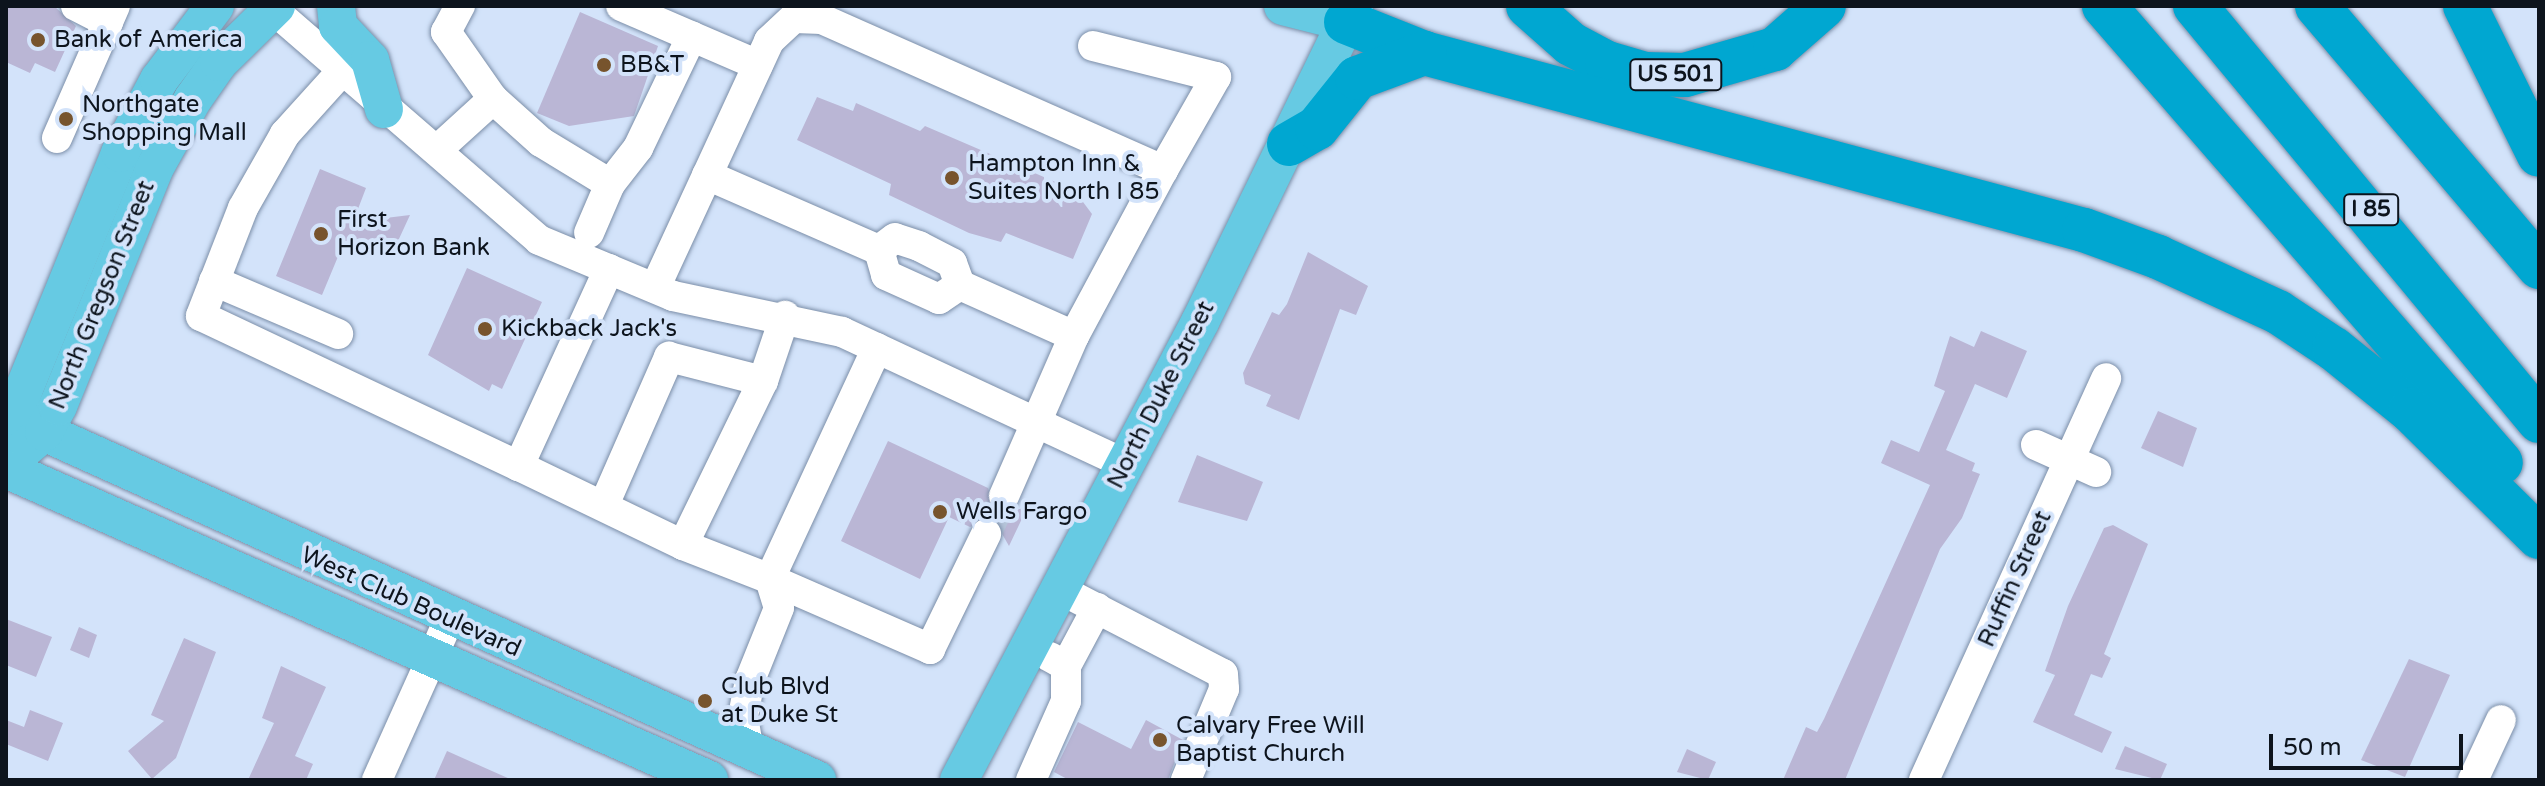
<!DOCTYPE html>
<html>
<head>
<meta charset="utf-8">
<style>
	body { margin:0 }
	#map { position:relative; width:2545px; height:786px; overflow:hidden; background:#d3e3fa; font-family:"Varela Round",sans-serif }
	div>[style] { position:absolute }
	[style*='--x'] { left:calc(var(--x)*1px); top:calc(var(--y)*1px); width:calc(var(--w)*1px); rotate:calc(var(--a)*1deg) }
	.building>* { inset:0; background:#bab6d5 }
	.minor-tunnel>* { height:30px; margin-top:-15px; transform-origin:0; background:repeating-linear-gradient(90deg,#b5c4d9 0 30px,transparent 0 45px) }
	.roads { filter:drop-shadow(0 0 2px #7b8ea8) drop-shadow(0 0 2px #7b8ea8) }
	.minor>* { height:30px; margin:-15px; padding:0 15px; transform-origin:15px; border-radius:15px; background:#fff }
	.major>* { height:38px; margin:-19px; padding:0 19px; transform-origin:19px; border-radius:19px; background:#66cae3 }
	.highway>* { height:44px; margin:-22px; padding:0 22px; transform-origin:22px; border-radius:22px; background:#00a7d1 }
	.dots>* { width:22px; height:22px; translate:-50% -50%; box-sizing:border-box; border:4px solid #d3e3fa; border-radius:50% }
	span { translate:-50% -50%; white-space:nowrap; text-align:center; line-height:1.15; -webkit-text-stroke:8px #d3e3fa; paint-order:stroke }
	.shield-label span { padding:2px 6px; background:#d3e3fa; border:2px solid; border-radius:6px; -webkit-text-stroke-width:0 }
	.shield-label { font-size:22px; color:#0d141d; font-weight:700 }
	.poi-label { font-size:24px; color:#0d141d }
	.left { translate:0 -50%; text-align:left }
	.street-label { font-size:24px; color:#0d141d }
	.frame { position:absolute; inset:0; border:8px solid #0d141d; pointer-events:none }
	.scale { position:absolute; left:2269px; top:734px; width:194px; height:36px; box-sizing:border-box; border:4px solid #0d141d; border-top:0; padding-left:10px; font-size:24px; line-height:28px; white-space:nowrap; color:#0d141d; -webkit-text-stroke:6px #d3e3fa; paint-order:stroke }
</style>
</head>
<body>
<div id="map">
	<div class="building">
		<i style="clip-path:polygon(6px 6px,54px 6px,76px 26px,55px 72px,35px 63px,30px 73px,6px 62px)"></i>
		<i style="clip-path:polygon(580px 12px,658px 46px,634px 116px,569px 126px,537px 113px)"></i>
		<i style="clip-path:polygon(817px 97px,853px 111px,856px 103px,920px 131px,925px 126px,1074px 190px,1092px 214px,1073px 259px,1006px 233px,1001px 242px,969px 233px,889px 195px,891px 184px,797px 140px)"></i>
		<i style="clip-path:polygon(320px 169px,366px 188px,353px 222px,410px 215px,398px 241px,342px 247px,322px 295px,276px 276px)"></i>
		<i style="clip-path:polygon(1308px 252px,1368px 286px,1356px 315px,1340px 309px,1299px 420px,1266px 406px,1271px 395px,1245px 384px,1243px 373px,1272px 312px,1279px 315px,1287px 304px)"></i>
		<i style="clip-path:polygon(467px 268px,542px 302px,502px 389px,492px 384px,489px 391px,428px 355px)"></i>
		<i style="clip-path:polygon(1981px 331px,2027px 351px,2007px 398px,1975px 384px,1946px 450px,1975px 463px,1972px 471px,1980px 474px,1962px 518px,1940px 549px,1845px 780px,1783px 780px,1806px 727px,1817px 732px,1824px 719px,1930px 485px,1881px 463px,1891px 440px,1919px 452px,1945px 391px,1934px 386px,1950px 336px,1974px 347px)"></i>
		<i style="clip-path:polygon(2158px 411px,2197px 428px,2183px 467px,2141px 448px)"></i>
		<i style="clip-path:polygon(888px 441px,988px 488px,996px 512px,1027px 508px,1009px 546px,993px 518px,970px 527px,949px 517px,920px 579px,841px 541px)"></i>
		<i style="clip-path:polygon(1197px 455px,1263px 482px,1247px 521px,1178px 502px)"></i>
		<i style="clip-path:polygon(2113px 525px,2148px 544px,2104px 654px,2111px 658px,2102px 678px,2091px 674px,2074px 715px,2112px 732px,2102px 753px,2033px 722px,2055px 675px,2045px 671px,2068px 606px,2104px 528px)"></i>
		<i style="clip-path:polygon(6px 619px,52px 637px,36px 677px,6px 665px)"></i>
		<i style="clip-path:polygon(79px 627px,97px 635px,89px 658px,70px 650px)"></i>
		<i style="clip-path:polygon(184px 638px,216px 652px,176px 758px,152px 779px,128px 751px,164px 721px,151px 715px)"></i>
		<i style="clip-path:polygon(2409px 659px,2450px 675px,2405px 777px,2361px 760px)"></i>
		<i style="clip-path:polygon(281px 666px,326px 687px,295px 756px,313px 764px,306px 780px,248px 780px,274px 723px,262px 718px)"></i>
		<i style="clip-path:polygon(30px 710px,63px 723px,48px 761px,6px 744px,6px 720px,24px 727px)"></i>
		<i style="clip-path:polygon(1146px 720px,1183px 740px,1168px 780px,1069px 780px,1054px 772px,1078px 722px,1131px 749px)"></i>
		<i style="clip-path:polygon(2125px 746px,2167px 764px,2160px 780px,2115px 769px)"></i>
		<i style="clip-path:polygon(1687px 749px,1716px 762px,1708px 780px,1677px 772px)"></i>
		<i style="clip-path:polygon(447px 751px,512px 780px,434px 780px)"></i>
	</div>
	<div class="minor-tunnel">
		<i style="--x:986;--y:534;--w:42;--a:-64.7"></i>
	</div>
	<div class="roads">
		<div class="minor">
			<i style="--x:76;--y:6;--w:36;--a:27"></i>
			<i style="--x:269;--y:6;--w:357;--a:40.9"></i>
			<i style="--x:539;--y:240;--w:145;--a:22.7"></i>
			<i style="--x:673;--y:296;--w:173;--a:12"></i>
			<i style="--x:842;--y:332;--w:312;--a:25"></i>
			<i style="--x:621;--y:6;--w:149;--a:23.3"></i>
			<i style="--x:1093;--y:46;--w:127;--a:14.1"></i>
			<i style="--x:1216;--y:77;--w:107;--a:119.7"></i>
			<i style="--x:341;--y:72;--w:84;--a:132.1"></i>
			<i style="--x:285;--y:134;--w:85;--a:119.6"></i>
			<i style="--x:243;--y:208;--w:116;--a:111.3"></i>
			<i style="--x:201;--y:316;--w:352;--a:25.3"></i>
			<i style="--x:493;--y:99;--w:64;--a:41.9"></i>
			<i style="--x:541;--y:142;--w:81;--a:31.3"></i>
			<i style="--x:610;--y:184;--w:53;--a:113.2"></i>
			<i style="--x:57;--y:138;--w:144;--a:-66.3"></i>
			<i style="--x:437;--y:150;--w:76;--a:-42.3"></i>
			<i style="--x:493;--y:99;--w:82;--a:-125"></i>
			<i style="--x:446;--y:32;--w:30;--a:-62"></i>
			<i style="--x:707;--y:175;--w:188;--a:23.6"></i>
			<i style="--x:610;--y:184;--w:46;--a:-52.1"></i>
			<i style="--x:638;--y:148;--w:124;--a:-64.3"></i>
			<i style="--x:879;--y:250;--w:26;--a:74"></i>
			<i style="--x:886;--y:275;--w:58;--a:24.4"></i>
			<i style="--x:939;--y:299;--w:25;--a:-34"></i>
			<i style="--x:609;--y:269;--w:217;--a:114.6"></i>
			<i style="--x:519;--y:466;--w:182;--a:25.7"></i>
			<i style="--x:683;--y:545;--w:182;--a:-64"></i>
			<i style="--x:763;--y:381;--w:69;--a:-71.3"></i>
			<i style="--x:214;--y:281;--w:135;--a:23.1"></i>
			<i style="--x:655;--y:288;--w:272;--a:-65.2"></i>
			<i style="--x:769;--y:41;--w:34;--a:-43"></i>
			<i style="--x:794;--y:18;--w:28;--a:2"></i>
			<i style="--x:822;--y:19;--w:373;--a:23.9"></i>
			<i style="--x:1163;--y:170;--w:188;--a:118.2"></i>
			<i style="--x:1074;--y:336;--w:125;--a:-155.9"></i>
			<i style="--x:960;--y:285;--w:23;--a:-110"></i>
			<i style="--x:952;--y:263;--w:37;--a:-153"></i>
			<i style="--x:919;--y:246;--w:25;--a:-162"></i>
			<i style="--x:895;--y:238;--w:20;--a:143"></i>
			<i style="--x:877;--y:348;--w:255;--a:114.9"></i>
			<i style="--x:770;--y:579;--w:175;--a:23.6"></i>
			<i style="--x:930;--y:649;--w:128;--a:-64"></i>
			<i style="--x:2036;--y:445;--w:66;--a:24.2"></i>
			<i style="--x:1004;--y:496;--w:175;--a:-66.4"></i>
			<i style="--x:604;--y:505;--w:162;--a:-66.3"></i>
			<i style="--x:669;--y:357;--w:97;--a:14.3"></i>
			<i style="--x:683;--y:545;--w:93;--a:21.3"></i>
			<i style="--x:770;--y:579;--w:30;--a:73"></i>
			<i style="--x:779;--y:608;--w:78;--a:111.9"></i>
			<i style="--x:750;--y:680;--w:38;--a:101"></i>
			<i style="--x:743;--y:717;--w:36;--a:80"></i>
			<i style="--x:1061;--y:590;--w:182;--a:27.4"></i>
			<i style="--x:1223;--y:674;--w:15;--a:86"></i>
			<i style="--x:1224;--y:689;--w:99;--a:112.7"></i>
			<i style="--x:1050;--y:657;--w:18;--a:29"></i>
			<i style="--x:1066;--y:666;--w:66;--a:-61.9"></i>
			<i style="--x:377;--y:780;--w:175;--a:-65.8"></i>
			<i style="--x:1031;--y:780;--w:86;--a:-66.1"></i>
			<i style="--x:1066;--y:701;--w:35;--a:-90"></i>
			<i style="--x:1924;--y:780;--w:441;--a:-65.6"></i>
			<i style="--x:2473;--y:780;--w:66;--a:-65"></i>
		</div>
		<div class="major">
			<i style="--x:336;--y:6;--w:20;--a:84"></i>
			<i style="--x:338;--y:26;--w:47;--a:46.7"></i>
			<i style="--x:370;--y:60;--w:51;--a:74.1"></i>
			<i style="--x:1283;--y:6;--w:65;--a:14.3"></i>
			<i style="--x:6;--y:424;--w:39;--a:12"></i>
			<i style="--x:44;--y:432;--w:848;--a:24.24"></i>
			<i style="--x:6;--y:433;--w:302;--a:-67.8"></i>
			<i style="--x:120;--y:153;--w:83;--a:-61.9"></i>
			<i style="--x:159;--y:80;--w:93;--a:-52.9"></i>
			<i style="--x:24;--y:449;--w:26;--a:-40"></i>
			<i style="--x:44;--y:432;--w:30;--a:-62"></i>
			<i style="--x:58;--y:406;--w:256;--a:-67.9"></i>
			<i style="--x:154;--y:169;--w:80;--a:-60.9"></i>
			<i style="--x:193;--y:99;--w:45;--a:-54.9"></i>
			<i style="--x:219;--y:62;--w:80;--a:-44.5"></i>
			<i style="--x:6;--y:469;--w:769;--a:23.86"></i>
			<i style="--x:959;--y:780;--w:518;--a:-62.25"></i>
			<i style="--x:1200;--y:322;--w:352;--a:-64"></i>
		</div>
		<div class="highway">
			<i style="--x:1528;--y:6;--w:57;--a:41.5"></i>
			<i style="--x:1571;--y:44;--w:41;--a:27.8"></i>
			<i style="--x:1607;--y:63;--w:40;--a:16"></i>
			<i style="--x:1645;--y:74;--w:40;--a:1.4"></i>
			<i style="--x:1685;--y:75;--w:94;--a:-16.1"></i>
			<i style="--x:1775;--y:49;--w:65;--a:-41.3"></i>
			<i style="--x:2104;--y:6;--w:605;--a:49.02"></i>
			<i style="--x:2195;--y:6;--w:539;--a:50.34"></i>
			<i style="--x:2317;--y:6;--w:343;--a:49.6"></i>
			<i style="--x:2465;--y:6;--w:166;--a:63.6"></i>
			<i style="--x:1346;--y:22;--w:84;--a:21.7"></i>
			<i style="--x:1424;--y:53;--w:683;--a:15.01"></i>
			<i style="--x:2084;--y:230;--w:79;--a:20"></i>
			<i style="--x:2158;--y:257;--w:132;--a:24.6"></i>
			<i style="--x:2278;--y:312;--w:67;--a:33.5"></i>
			<i style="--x:2334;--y:349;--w:97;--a:38.8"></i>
			<i style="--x:2410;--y:410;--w:181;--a:44.6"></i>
			<i style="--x:1289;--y:144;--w:32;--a:-30"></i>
			<i style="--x:1317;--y:128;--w:64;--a:-51.3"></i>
			<i style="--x:1357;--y:78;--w:72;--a:-20.5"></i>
		</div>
	</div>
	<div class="dots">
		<i style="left:38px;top:40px;background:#77542d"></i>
		<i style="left:604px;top:65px;background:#77542d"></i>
		<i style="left:66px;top:119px;background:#77542d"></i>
		<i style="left:952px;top:178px;background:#77542d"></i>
		<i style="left:321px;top:234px;background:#77542d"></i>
		<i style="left:485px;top:329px;background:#77542d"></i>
		<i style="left:940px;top:512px;background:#77542d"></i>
		<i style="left:705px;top:701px;background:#77542d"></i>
		<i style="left:1160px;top:740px;background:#77542d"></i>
	</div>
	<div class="shield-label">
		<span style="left:1676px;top:75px">US 501</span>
		<span style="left:2371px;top:210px">I 85</span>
	</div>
	<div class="poi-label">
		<span class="left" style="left:54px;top:40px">Bank of America</span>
		<span class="left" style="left:620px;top:65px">BB&amp;T</span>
		<span class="left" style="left:82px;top:119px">Northgate<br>Shopping Mall</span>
		<span class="left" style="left:968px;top:178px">Hampton Inn &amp;<br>Suites North I 85</span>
		<span class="left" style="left:337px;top:234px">First<br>Horizon Bank</span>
		<span class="left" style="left:501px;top:329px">Kickback Jack's</span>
		<span class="left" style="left:956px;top:512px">Wells Fargo</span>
		<span class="left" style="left:721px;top:701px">Club Blvd<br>at Duke St</span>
		<span class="left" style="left:1176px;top:740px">Calvary Free Will<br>Baptist Church</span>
	</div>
	<div class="street-label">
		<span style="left:102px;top:295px;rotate:-68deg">North Gregson Street</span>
		<span style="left:1161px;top:395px;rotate:-63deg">North Duke Street</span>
		<span style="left:2015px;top:579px;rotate:-66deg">Ruffin Street</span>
		<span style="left:411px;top:602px;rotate:24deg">West Club Boulevard</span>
	</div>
	<div class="frame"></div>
	<div class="scale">50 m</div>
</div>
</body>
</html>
